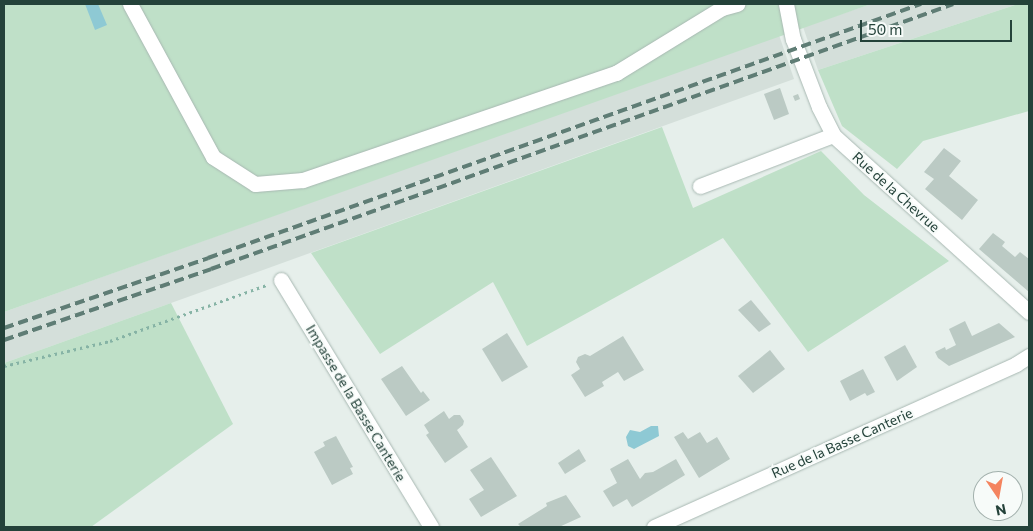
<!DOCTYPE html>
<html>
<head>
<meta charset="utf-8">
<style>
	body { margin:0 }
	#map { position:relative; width:1033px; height:531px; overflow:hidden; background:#e6efeb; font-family:Commissioner,sans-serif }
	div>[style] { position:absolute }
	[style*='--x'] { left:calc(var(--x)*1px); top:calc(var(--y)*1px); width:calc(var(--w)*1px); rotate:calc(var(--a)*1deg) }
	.built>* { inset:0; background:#d4dfda }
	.green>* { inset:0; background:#bfe0c8 }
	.water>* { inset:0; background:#8ec9d4 }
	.building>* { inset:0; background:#bbcac4 }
	.path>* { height:3px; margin-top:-1.5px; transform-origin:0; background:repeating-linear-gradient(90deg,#86b3a5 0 2.5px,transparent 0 6.5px) }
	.roads { filter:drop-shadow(0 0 1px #a8b8b2) drop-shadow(0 0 1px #a8b8b2) }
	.minor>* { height:15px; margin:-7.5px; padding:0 7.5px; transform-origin:7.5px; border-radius:7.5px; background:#fff }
	.rail>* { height:4px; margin-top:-2px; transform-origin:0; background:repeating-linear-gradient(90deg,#5f7d75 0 10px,transparent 0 15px) }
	span { translate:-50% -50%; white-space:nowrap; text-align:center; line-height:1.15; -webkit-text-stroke:4px #f7fbf9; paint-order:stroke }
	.street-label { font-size:14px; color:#24423a }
	.frame { position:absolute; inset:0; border:5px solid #24423a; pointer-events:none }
	.north { position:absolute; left:973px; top:471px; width:50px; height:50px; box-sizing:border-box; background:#f7fbf9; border:1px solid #a3b1ad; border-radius:50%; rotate:168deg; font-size:14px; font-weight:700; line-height:20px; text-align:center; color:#24423a }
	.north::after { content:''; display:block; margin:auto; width:18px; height:22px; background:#f4845f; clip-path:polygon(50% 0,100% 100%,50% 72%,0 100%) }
	.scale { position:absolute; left:860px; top:20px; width:152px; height:22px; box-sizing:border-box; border:2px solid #24423a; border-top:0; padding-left:6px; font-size:15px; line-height:18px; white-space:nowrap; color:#24423a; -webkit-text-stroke:4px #f7fbf9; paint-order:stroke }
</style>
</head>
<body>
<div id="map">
	<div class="built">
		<i style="clip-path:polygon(871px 4px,1018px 4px,818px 70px,803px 27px)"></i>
		<i style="clip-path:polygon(779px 35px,794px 79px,4px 363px,4px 312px)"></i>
	</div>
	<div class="green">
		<i style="clip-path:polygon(4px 4px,871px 4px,4px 312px)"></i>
		<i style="clip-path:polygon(1018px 4px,1029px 4px,1029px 111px,923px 141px,897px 169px,842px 126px,818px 70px)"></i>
		<i style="clip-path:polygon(662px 127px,693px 208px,821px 151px,864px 195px,949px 261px,808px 352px,723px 238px,527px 346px,493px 282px,380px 354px,311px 253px)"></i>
		<i style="clip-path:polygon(171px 303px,233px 424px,91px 527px,4px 527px,4px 363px)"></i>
	</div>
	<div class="water">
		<i style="clip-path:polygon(85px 4px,98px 4px,107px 25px,95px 30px)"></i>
		<i style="clip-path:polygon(651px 426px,658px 426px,659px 436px,634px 449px,628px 446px,626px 437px,630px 430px,640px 432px)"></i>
	</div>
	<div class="building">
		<i style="clip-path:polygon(780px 88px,789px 114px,774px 120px,764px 94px)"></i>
		<i style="clip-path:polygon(798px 94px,800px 99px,795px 101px,793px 96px)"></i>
		<i style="clip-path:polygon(944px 148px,961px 161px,949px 176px,978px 200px,962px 220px,925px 189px,934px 179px,924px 172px)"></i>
		<i style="clip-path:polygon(993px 233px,1005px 242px,1002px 246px,1015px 257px,1020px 252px,1029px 259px,1029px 292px,979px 249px)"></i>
		<i style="clip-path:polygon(751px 300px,771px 324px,759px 332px,738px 310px)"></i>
		<i style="clip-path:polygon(965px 321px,972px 336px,999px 323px,1015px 337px,949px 366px,938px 358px,935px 352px,945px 347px,946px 350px,956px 345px,949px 329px)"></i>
		<i style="clip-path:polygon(507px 333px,528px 367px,502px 382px,482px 349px)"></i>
		<i style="clip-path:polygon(623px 336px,644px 370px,624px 381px,618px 372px,602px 382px,604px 386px,585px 397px,571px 375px,580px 369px,576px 362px,578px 357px,585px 354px,590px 356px)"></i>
		<i style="clip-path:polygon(905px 345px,917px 367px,897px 381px,884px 357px)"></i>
		<i style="clip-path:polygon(770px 350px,785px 369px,753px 393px,738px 376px)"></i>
		<i style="clip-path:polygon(402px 366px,421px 393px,423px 391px,430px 400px,406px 416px,381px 379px)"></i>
		<i style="clip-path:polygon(863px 369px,875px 392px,867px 396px,865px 393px,850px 401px,840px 381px)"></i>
		<i style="clip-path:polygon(444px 411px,449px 419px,454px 415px,460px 415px,464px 421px,463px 425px,457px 430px,468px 447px,445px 463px,426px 435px,429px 433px,424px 425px)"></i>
		<i style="clip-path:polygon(683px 432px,688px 439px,700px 432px,707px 443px,717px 437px,730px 459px,699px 478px,674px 437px)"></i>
		<i style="clip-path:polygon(336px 436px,353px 467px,350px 468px,353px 474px,332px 485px,314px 452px,325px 446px,323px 442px)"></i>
		<i style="clip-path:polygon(579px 449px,586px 461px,565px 474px,558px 463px)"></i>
		<i style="clip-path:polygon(491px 457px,517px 496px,481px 517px,469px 499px,484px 490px,470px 470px)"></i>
		<i style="clip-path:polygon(628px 459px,640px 479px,645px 473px,653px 472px,676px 459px,685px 475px,632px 507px,627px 499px,613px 507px,603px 491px,617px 483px,610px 469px)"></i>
		<i style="clip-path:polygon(566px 495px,581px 517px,559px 527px,521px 527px,518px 524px,547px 506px,546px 503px)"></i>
	</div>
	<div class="path">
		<i style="--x:4;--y:366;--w:109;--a:-13.3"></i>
		<i style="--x:110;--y:341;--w:166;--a:-19.7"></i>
	</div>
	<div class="roads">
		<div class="minor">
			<i style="--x:130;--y:4;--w:174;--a:61.5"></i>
			<i style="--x:213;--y:157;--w:50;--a:32.7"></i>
			<i style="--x:255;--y:184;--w:48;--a:-4.8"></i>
			<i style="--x:303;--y:180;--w:331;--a:-18.9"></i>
			<i style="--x:616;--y:73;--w:124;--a:-31.5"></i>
			<i style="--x:722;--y:8;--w:16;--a:-15"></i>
			<i style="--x:786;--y:4;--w:36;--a:79"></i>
			<i style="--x:793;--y:39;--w:73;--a:69.1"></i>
			<i style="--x:819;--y:107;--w:31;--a:63"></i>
			<i style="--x:833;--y:135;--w:264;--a:42.1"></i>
			<i style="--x:700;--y:186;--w:142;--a:-21"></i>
			<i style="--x:281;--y:280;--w:289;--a:58.7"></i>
			<i style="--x:654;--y:527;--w:397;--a:-24.2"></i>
			<i style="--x:1016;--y:364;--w:15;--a:-32"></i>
		</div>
	</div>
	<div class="rail">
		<i style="--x:4;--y:328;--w:216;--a:-18.9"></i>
		<i style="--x:208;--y:258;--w:757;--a:-19.61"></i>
		<i style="--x:4;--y:340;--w:219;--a:-18.9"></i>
		<i style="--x:211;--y:269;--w:788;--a:-19.65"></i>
	</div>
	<div class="street-label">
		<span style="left:896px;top:192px;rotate:42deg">Rue de la Chevrue</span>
		<span style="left:356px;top:403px;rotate:59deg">Impasse de la Basse Canterie</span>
		<span style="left:842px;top:443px;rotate:-24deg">Rue de la Basse Canterie</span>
	</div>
	<div class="frame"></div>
	<div class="north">N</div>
	<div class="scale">50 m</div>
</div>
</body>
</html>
